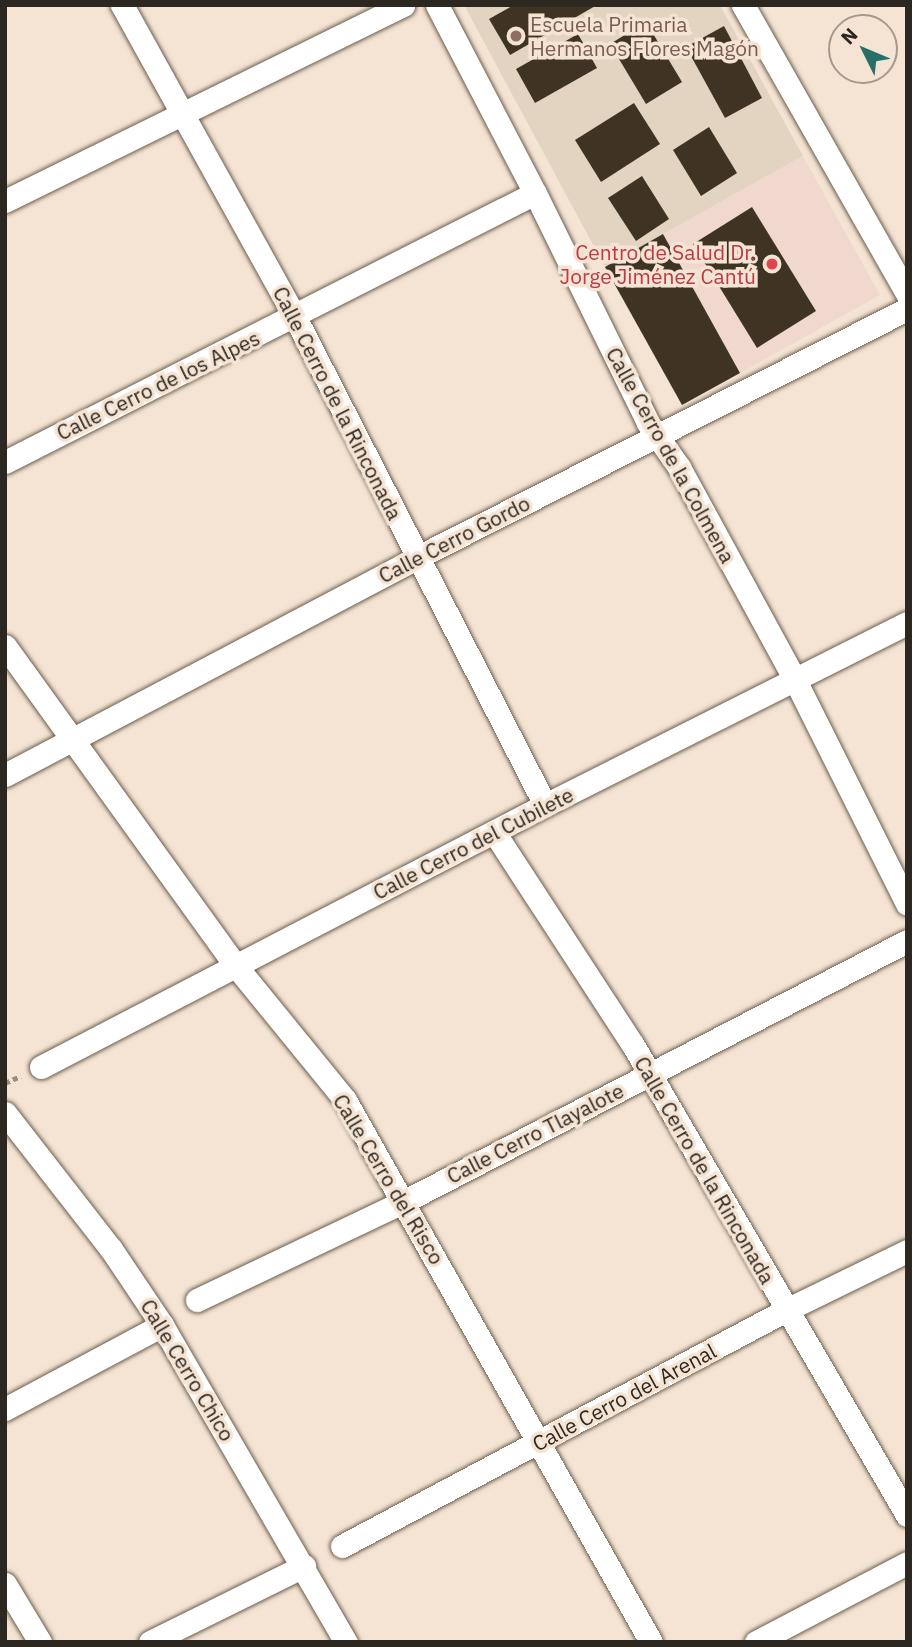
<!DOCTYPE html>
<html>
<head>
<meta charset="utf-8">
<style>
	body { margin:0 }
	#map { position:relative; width:912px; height:1647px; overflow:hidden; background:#f5e4d3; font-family:"IBM Plex Sans",sans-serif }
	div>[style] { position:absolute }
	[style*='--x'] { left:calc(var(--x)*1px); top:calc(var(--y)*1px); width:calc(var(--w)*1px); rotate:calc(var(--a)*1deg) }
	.education>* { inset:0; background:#e2d4c1 }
	.medical>* { inset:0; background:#f0d8cf }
	.building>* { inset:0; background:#3f3424 }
	.path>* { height:4.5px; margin-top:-2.25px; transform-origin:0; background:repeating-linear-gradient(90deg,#998d81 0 5px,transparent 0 8.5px) }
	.roads { filter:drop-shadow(0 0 2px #6b5d4e) drop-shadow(0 0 2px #6b5d4e) }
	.street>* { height:23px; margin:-11.5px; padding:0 11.5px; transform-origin:11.5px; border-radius:11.5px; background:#fff }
	.dots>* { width:19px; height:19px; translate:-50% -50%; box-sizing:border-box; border:4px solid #f5e4d3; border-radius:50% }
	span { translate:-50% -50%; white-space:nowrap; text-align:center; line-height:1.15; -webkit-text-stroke:7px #f5e4d3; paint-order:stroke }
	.education-label { font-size:21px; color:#785e54 }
	.left { translate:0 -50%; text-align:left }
	.health-label { font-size:21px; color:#be3a42 }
	.right { translate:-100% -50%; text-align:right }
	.street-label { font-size:21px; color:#2d2721 }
	.frame { position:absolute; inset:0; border:7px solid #2d2721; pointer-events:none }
	.north { position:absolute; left:828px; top:14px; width:70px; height:70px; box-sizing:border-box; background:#f5e4d3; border:2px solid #a5988c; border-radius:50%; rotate:313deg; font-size:19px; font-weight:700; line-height:28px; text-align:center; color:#2d2721 }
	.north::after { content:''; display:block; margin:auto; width:24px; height:32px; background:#276f67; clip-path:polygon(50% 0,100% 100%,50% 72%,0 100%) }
</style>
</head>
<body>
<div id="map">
	<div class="education">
		<i style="clip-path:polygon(464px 5px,720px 5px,803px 156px,605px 267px)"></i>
	</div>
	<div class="medical">
		<i style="clip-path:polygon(803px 156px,880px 295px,740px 373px,663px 234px)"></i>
	</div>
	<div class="building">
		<i style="clip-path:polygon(514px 5px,597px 5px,510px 55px,489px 19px)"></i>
		<i style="clip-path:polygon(646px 22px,682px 82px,646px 104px,610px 44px)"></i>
		<i style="clip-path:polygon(724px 26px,762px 98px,725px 118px,686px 47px)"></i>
		<i style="clip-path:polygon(578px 34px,597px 68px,535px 103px,516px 69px)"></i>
		<i style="clip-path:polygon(634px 103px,660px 144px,601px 182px,575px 140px)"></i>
		<i style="clip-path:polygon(709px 127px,737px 173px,701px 196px,673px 150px)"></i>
		<i style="clip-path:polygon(642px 176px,669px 219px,636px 241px,608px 198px)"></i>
		<i style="clip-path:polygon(752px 207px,816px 311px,757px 348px,693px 244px)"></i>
		<i style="clip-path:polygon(663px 234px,740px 373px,682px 405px,605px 267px)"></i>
	</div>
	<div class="path">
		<i style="--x:5;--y:1083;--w:17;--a:-24"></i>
	</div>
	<div class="roads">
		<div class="street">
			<i style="--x:122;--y:5;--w:357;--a:61"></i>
			<i style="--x:295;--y:317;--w:548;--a:62.87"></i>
			<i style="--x:437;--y:5;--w:212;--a:62.5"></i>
			<i style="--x:535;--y:193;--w:256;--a:63.8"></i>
			<i style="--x:648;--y:423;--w:54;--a:54.8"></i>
			<i style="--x:679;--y:467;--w:243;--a:61.4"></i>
			<i style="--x:795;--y:680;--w:250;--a:63.4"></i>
			<i style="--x:743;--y:5;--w:332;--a:60.4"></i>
			<i style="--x:5;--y:201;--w:444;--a:-26.2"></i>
			<i style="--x:5;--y:462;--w:594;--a:-26.91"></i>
			<i style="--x:5;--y:646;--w:393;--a:54.2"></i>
			<i style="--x:235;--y:965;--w:174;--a:50.8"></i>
			<i style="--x:345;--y:1100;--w:622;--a:60.55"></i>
			<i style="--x:5;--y:775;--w:465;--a:-27.8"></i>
			<i style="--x:416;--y:558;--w:551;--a:-26.89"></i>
			<i style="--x:494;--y:832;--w:254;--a:56.9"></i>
			<i style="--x:633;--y:1045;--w:544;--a:59.76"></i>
			<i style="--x:41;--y:1067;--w:568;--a:-27.47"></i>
			<i style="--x:545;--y:805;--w:405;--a:-26.7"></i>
			<i style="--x:5;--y:1113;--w:172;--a:52.1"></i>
			<i style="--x:111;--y:1249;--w:92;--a:56.1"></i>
			<i style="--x:162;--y:1325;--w:367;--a:59.9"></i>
			<i style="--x:197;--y:1300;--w:230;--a:-25.5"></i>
			<i style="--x:405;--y:1201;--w:565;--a:-27.38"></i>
			<i style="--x:5;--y:1409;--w:178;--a:-28.1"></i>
			<i style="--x:342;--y:1546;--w:503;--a:-27.99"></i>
			<i style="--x:786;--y:1310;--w:135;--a:-26"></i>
			<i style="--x:5;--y:1584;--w:68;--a:58.9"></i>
			<i style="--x:150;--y:1642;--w:172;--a:-26.3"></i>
			<i style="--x:756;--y:1642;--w:170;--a:-27.6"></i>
		</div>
	</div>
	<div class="dots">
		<i style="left:516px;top:36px;background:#8d6e63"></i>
		<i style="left:772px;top:264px;background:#e0444e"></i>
	</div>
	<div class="education-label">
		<span class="left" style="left:530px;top:36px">Escuela Primaria<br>Hermanos Flores Magón</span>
	</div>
	<div class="health-label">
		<span class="right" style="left:756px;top:264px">Centro de Salud Dr.<br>Jorge Jiménez Cantú</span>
	</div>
	<div class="street-label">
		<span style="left:158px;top:385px;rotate:-26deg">Calle Cerro de los Alpes</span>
		<span style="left:338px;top:403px;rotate:63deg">Calle Cerro de la Rinconada</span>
		<span style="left:671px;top:455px;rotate:61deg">Calle Cerro de la Colmena</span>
		<span style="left:454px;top:539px;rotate:-27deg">Calle Cerro Gordo</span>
		<span style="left:473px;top:843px;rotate:-27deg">Calle Cerro del Cubilete</span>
		<span style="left:535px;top:1133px;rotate:-27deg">Calle Cerro Tlayalote</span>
		<span style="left:705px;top:1170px;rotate:60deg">Calle Cerro de la Rinconada</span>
		<span style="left:389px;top:1179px;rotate:59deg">Calle Cerro del Risco</span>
		<span style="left:188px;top:1370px;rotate:59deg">Calle Cerro Chico</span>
		<span style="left:624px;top:1397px;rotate:-28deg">Calle Cerro del Arenal</span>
	</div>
	<div class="frame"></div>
	<div class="north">N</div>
</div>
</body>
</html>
